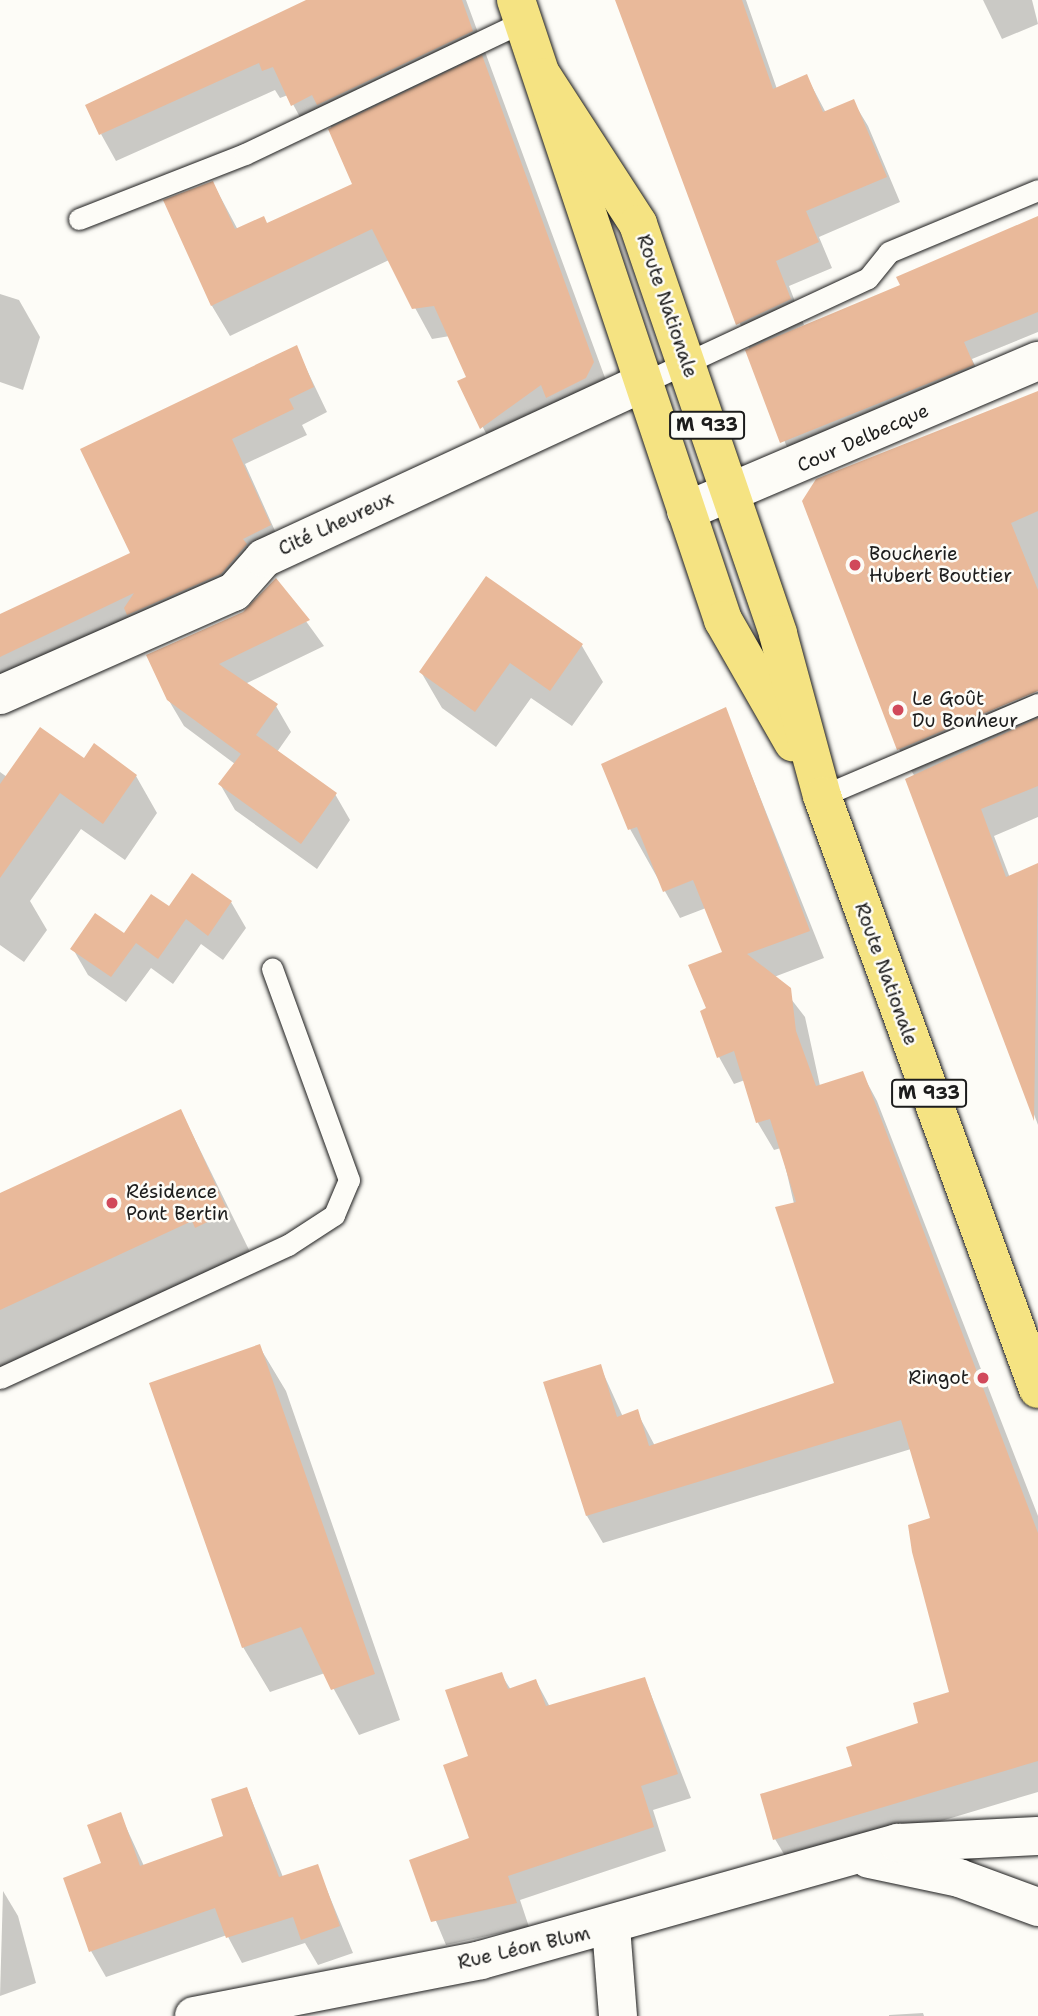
<!DOCTYPE html>
<html>
<head>
<meta charset="utf-8">
<style>
	body { margin:0 }
	#map { position:relative; width:1038px; height:2016px; overflow:hidden; background:#fdfcf7; font-family:"Shantell Sans",sans-serif }
	div>[style] { position:absolute }
	[style*='--x'] { left:calc(var(--x)*1px); top:calc(var(--y)*1px); width:calc(var(--w)*1px); rotate:calc(var(--a)*1deg) }
	.shadow>* { inset:0; background:#0003 }
	.building>* { inset:0; background:#e9b99a }
	.roads { filter:drop-shadow(0 0 2px #1c1c1c) drop-shadow(0 0 2px #1c1c1c) }
	.lane>* { height:21px; margin:-10.5px; padding:0 10.5px; transform-origin:10.5px; border-radius:10.5px; background:#fdfcf7 }
	.street>* { height:38px; margin:-19px; padding:0 19px; transform-origin:19px; border-radius:19px; background:#fdfcf7 }
	.primary>* { height:38px; margin:-19px; padding:0 19px; transform-origin:19px; border-radius:19px; background:#f5e382 }
	.dots>* { width:19px; height:19px; translate:-50% -50%; box-sizing:border-box; border:4px solid #fdfcf7; border-radius:50% }
	span { translate:-50% -50%; white-space:nowrap; text-align:center; line-height:1.15; -webkit-text-stroke:5px #fdfcf7; paint-order:stroke }
	.shield-label span { padding:2px 5px; background:#fdfcf7; border:2px solid; border-radius:5px; -webkit-text-stroke-width:0 }
	.shield-label { font-size:18px; color:#1c1c1c; font-weight:700 }
	.street-label { font-size:19px; color:#1c1c1c }
	.poi-label { font-size:19px; color:#1c1c1c }
	.left { translate:0 -50%; text-align:left }
	.right { translate:-100% -50%; text-align:right }
</style>
</head>
<body>
<div id="map">
	<div class="shadow">
		<i style="clip-path:polygon(312px 0,466px 0,611px 394px,499px 459px,460px 382px,468px 378px,450px 336px,432px 339px,389px 260px,230px 336px,212px 306px,165px 201px,213px 183px,238px 230px,267px 225px,355px 185px,329px 122px,308px 132px,288px 95px,280px 98px,275px 90px,116px 161px,101px 134px)"></i>
		<i style="clip-path:polygon(617px 0,746px 0,777px 89px,807px 77px,826px 113px,853px 101px,868px 126px,900px 202px,819px 237px,832px 268px,789px 286px,804px 325px,792px 331px,902px 286px,1038px 218px,1038px 332px,972px 359px,982px 381px,791px 458px)"></i>
		<i style="clip-path:polygon(983px 0,1032px 0,1038px 24px,1002px 39px)"></i>
		<i style="clip-path:polygon(0 294px,19px 300px,40px 337px,23px 390px,0 382px)"></i>
		<i style="clip-path:polygon(296px 347px,327px 412px,302px 425px,307px 435px,245px 464px,284px 551px,0 688px,0 616px,132px 553px)"></i>
		<i style="clip-path:polygon(1038px 392px,1038px 688px,900px 747px,1038px 692px,1038px 817px,994px 836px,1010px 878px,1038px 865px,1038px 1125px,908px 780px,915px 777px,899px 749px)"></i>
		<i style="clip-path:polygon(486px 579px,582px 646px,603px 682px,572px 726px,531px 698px,496px 747px,442px 708px,421px 672px)"></i>
		<i style="clip-path:polygon(276px 580px,324px 646px,245px 684px,276px 706px,291px 732px,277px 752px,335px 794px,350px 820px,317px 869px,235px 810px,220px 784px,235px 764px,184px 726px,168px 699px)"></i>
		<i style="clip-path:polygon(725px 709px,824px 958px,774px 977px,805px 1017px,820px 1086px,862px 1073px,877px 1101px,1038px 1516px,1038px 1792px,791px 1866px,775px 1839px,854px 1767px,920px 1724px,951px 1693px,932px 1520px,911px 1449px,603px 1543px,587px 1516px,600px 1366px,623px 1417px,637px 1412px,655px 1446px,836px 1384px,781px 1148px,774px 1150px,758px 1123px,745px 1080px,734px 1084px,719px 1057px,708px 1009px,724px 953px,706px 908px,680px 918px,630px 829px)"></i>
		<i style="clip-path:polygon(84px 761px,136px 776px,157px 813px,125px 860px,81px 829px,30px 901px,47px 930px,24px 962px,0 945px,0 772px,7px 777px)"></i>
		<i style="clip-path:polygon(231px 902px,246px 928px,223px 960px,201px 944px,173px 984px,151px 968px,126px 1002px,88px 975px,73px 949px,124px 936px,169px 909px)"></i>
		<i style="clip-path:polygon(181px 1111px,253px 1258px,0 1368px,0 1194px)"></i>
		<i style="clip-path:polygon(259px 1346px,286px 1391px,400px 1720px,359px 1735px,325px 1673px,270px 1692px,243px 1647px)"></i>
		<i style="clip-path:polygon(501px 1674px,511px 1690px,536px 1681px,550px 1707px,645px 1679px,691px 1798px,653px 1810px,666px 1851px,520px 1900px,529px 1927px,446px 1945px,411px 1861px,471px 1839px,470px 1758px)"></i>
		<i style="clip-path:polygon(247px 1789px,283px 1877px,317px 1866px,353px 1953px,318px 1965px,305px 1943px,242px 1963px,227px 1935px,106px 1977px,91px 1951px,103px 1864px,120px 1814px,144px 1866px,225px 1838px)"></i>
		<i style="clip-path:polygon(3px 1891px,18px 1916px,36px 1983px,0 1996px)"></i>
		<i style="clip-path:polygon(923px 2013px,924px 2016px,889px 2016px,889px 2015px)"></i>
	</div>
	<div class="building">
		<i style="clip-path:polygon(306px 0,462px 0,473px 31px,317px 105px,312px 95px,291px 106px,273px 67px,262px 71px,259px 63px,99px 135px,85px 105px)"></i>
		<i style="clip-path:polygon(615px 0,742px 0,773px 89px,807px 74px,823px 112px,854px 99px,887px 177px,806px 211px,819px 242px,776px 261px,791px 299px,736px 325px)"></i>
		<i style="clip-path:polygon(482px 55px,594px 362px,586px 378px,546px 398px,541px 385px,480px 429px,457px 381px,466px 377px,434px 306px,412px 309px,372px 229px,211px 306px,163px 200px,213px 181px,235px 229px,264px 216px,267px 223px,352px 184px,328px 129px)"></i>
		<i style="clip-path:polygon(1038px 216px,1038px 312px,964px 342px,974px 365px,780px 443px,745px 350px,900px 285px,896px 277px)"></i>
		<i style="clip-path:polygon(297px 345px,314px 387px,289px 399px,294px 409px,232px 439px,271px 525px,243px 539px,247px 544px,221px 574px,127px 615px,124px 608px,134px 593px,0 657px,0 614px,130px 553px,80px 449px)"></i>
		<i style="clip-path:polygon(1038px 391px,1038px 511px,1011px 523px,1038px 590px,1038px 691px,897px 750px,802px 501px,816px 479px)"></i>
		<i style="clip-path:polygon(486px 576px,583px 644px,550px 691px,510px 663px,475px 712px,419px 672px)"></i>
		<i style="clip-path:polygon(276px 578px,310px 620px,219px 664px,278px 704px,256px 735px,337px 793px,301px 844px,218px 784px,241px 754px,167px 700px,146px 655px,243px 612px)"></i>
		<i style="clip-path:polygon(726px 707px,810px 931px,747px 954px,791px 988px,796px 1031px,816px 1086px,863px 1071px,1038px 1533px,1038px 1761px,773px 1840px,760px 1794px,852px 1766px,846px 1747px,918px 1723px,913px 1703px,949px 1692px,912px 1552px,908px 1525px,930px 1518px,901px 1420px,586px 1516px,543px 1382px,601px 1364px,617px 1417px,638px 1409px,649px 1446px,834px 1383px,775px 1207px,796px 1202px,770px 1119px,756px 1123px,734px 1051px,717px 1058px,700px 1011px,706px 1008px,688px 965px,722px 952px,693px 880px,663px 892px,637px 827px,628px 830px,601px 764px)"></i>
		<i style="clip-path:polygon(1038px 718px,1038px 786px,981px 809px,1006px 877px,1038px 863px,1034px 1121px,905px 779px)"></i>
		<i style="clip-path:polygon(40px 727px,84px 758px,94px 743px,137px 775px,103px 824px,60px 793px,0 878px,0 784px)"></i>
		<i style="clip-path:polygon(192px 873px,232px 901px,208px 936px,186px 919px,158px 959px,136px 943px,111px 977px,70px 949px,95px 913px,124px 933px,151px 894px,169px 906px)"></i>
		<i style="clip-path:polygon(181px 1109px,228px 1212px,195px 1228px,192px 1221px,0 1310px,0 1193px)"></i>
		<i style="clip-path:polygon(260px 1344px,375px 1674px,331px 1690px,301px 1627px,242px 1648px,149px 1383px)"></i>
		<i style="clip-path:polygon(502px 1672px,508px 1689px,536px 1679px,546px 1706px,645px 1677px,678px 1774px,641px 1786px,654px 1827px,508px 1876px,517px 1903px,431px 1922px,409px 1860px,469px 1838px,443px 1765px,468px 1756px,445px 1690px)"></i>
		<i style="clip-path:polygon(247px 1787px,279px 1877px,318px 1864px,340px 1926px,301px 1940px,293px 1917px,226px 1938px,215px 1908px,89px 1952px,63px 1878px,101px 1863px,87px 1825px,121px 1812px,140px 1866px,223px 1836px,211px 1799px)"></i>
	</div>
	<div class="roads">
		<div class="lane">
			<i style="--x:79;--y:219;--w:178;--a:-21.4"></i>
			<i style="--x:245;--y:154;--w:309;--a:-25.5"></i>
			<i style="--x:643;--y:383;--w:248;--a:-25"></i>
			<i style="--x:868;--y:278;--w:33;--a:-51"></i>
			<i style="--x:889;--y:252;--w:161;--a:-22.6"></i>
			<i style="--x:822;--y:796;--w:235;--a:-23.1"></i>
			<i style="--x:0;--y:1378;--w:317;--a:-24.8"></i>
			<i style="--x:288;--y:1245;--w:55;--a:-33.1"></i>
			<i style="--x:334;--y:1215;--w:38;--a:-67"></i>
			<i style="--x:349;--y:1180;--w:225;--a:-110"></i>
		</div>
		<div class="street">
			<i style="--x:686;--y:511;--w:383;--a:-23.1"></i>
			<i style="--x:0;--y:695;--w:256;--a:-23.8"></i>
			<i style="--x:234;--y:592;--w:45;--a:-48.6"></i>
			<i style="--x:264;--y:558;--w:417;--a:-24.8"></i>
			<i style="--x:869;--y:1859;--w:92;--a:11.9"></i>
			<i style="--x:959;--y:1878;--w:84;--a:20.2"></i>
			<i style="--x:611;--y:1927;--w:89;--a:85.5"></i>
			<i style="--x:194;--y:2016;--w:292;--a:-11"></i>
			<i style="--x:481;--y:1960;--w:433;--a:-15.7"></i>
			<i style="--x:898;--y:1843;--w:140;--a:-2.9"></i>
		</div>
		<div class="primary">
			<i style="--x:516;--y:0;--w:654;--a:71.54"></i>
			<i style="--x:723;--y:620;--w:141;--a:60.2"></i>
			<i style="--x:543;--y:77;--w:175;--a:57.1"></i>
			<i style="--x:638;--y:224;--w:433;--a:71.1"></i>
			<i style="--x:778;--y:634;--w:168;--a:74.8"></i>
			<i style="--x:822;--y:796;--w:631;--a:69.99"></i>
		</div>
	</div>
	<div class="dots">
		<i style="left:855px;top:565px;background:#d1495b"></i>
		<i style="left:898px;top:710px;background:#d1495b"></i>
		<i style="left:112px;top:1203px;background:#d1495b"></i>
		<i style="left:983px;top:1378px;background:#d1495b"></i>
	</div>
	<div class="shield-label">
		<span style="left:707px;top:425px">M 933</span>
		<span style="left:929px;top:1093px">M 933</span>
	</div>
	<div class="street-label">
		<span style="left:667px;top:306px;rotate:71deg">Route Nationale</span>
		<span style="left:863px;top:438px;rotate:-24deg">Cour Delbecque</span>
		<span style="left:336px;top:524px;rotate:-25deg">Cité Lheureux</span>
		<span style="left:886px;top:974px;rotate:70deg">Route Nationale</span>
		<span style="left:524px;top:1948px;rotate:-13deg">Rue Léon Blum</span>
	</div>
	<div class="poi-label">
		<span class="left" style="left:869px;top:565px">Boucherie<br>Hubert Bouttier</span>
		<span class="left" style="left:912px;top:710px">Le Goût<br>Du Bonheur</span>
		<span class="left" style="left:126px;top:1203px">Résidence<br>Pont Bertin</span>
		<span class="right" style="left:969px;top:1378px">Ringot</span>
	</div>
</div>
</body>
</html>
